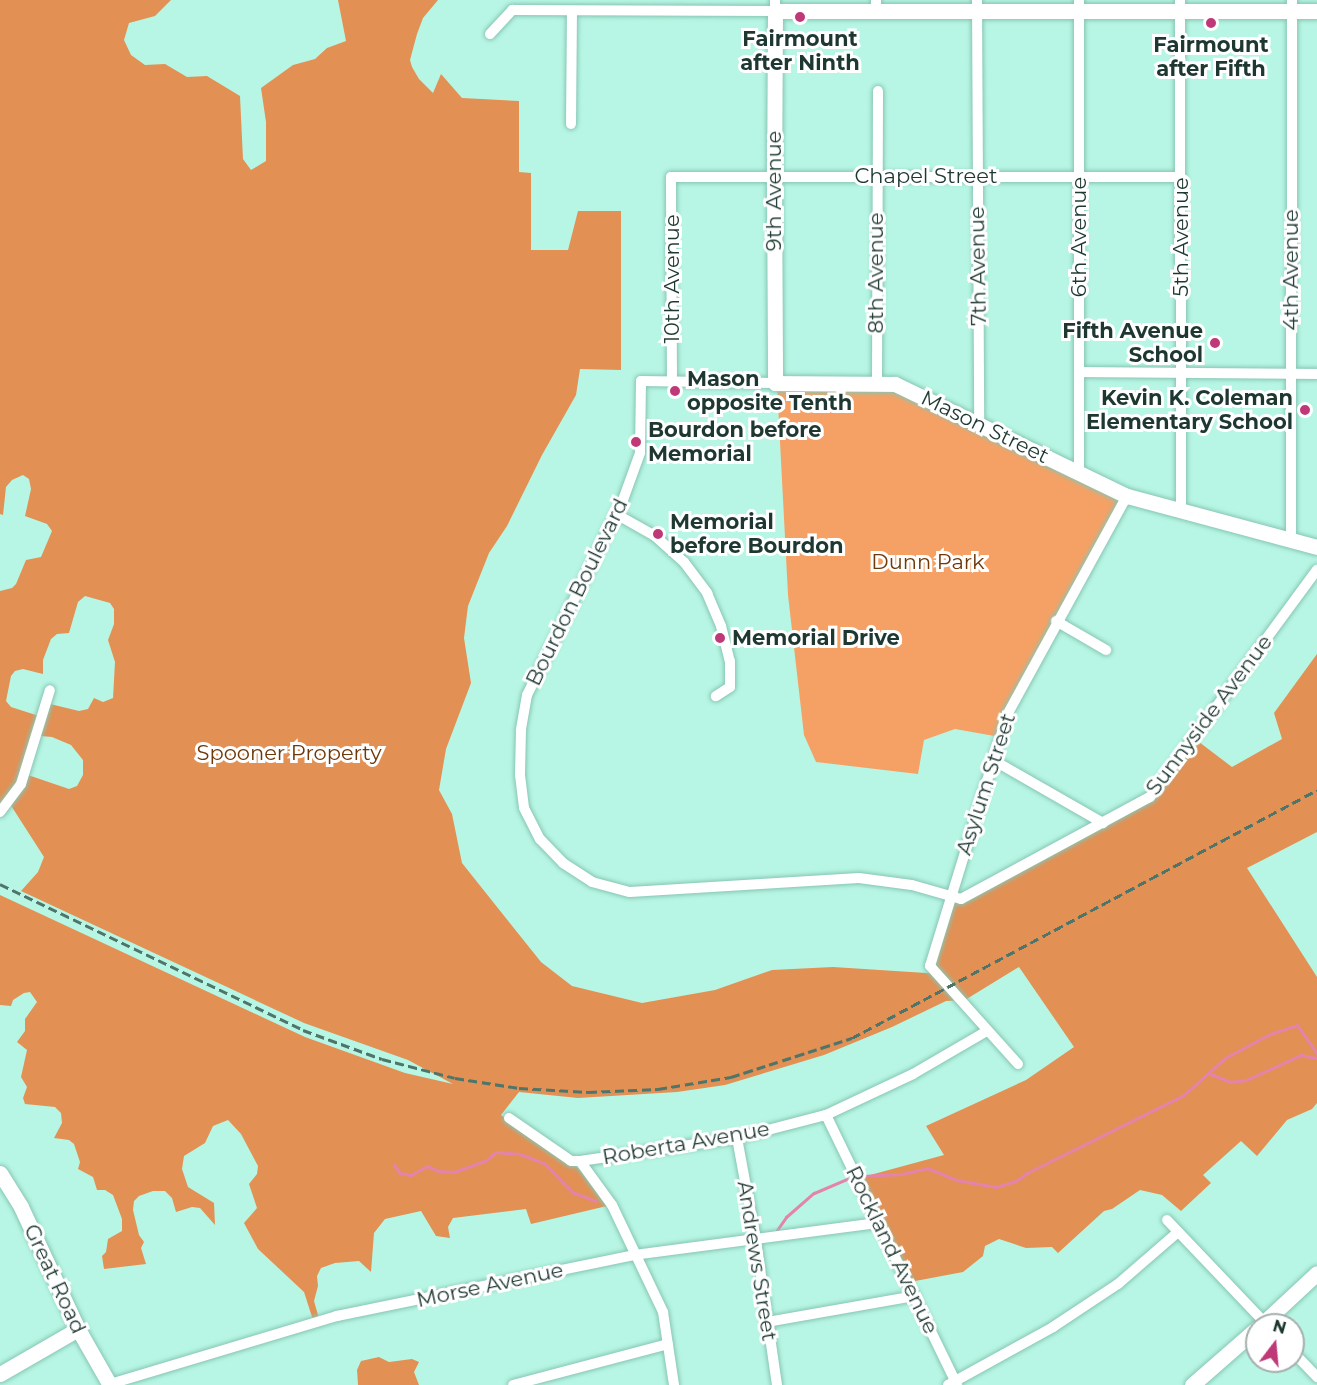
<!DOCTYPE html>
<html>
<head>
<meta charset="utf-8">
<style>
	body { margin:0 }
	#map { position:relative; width:1317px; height:1385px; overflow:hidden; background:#b7f6e4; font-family:Montserrat,sans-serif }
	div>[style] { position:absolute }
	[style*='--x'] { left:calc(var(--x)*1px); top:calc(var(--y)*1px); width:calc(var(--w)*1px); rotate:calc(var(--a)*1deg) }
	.green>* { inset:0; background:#f5a165 }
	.forest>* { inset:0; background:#e39054 }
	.stream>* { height:3px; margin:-1.5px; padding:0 1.5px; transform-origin:1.5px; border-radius:1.5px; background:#e484ab }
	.roads { filter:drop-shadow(0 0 2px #88c5b4) drop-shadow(0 0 2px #88c5b4) }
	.street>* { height:10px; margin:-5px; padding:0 5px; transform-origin:5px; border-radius:5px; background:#fff }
	.secondary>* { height:15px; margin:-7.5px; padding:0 7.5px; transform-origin:7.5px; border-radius:7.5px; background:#fff }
	.rail>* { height:3px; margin-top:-1.5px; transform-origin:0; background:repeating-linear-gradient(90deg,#4f756a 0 9px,transparent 0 13.5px) }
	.dots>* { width:16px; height:16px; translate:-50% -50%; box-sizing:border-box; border:3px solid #fff; border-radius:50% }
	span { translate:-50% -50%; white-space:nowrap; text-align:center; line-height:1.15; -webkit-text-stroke:6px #fff; paint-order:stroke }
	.poi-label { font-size:21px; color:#1e3831; font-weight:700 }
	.right { translate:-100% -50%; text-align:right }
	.left { translate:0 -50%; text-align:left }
	.street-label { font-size:21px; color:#1e3831 }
	.park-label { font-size:21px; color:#6e3809 }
	.north { position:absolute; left:1245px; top:1313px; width:60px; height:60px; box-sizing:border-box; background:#fff; border:2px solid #a5afad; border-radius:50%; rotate:16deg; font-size:16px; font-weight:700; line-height:24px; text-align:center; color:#1e3831 }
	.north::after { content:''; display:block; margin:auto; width:21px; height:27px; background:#bf3979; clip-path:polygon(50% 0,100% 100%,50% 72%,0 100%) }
</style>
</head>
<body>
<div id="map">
	<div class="green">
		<i style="clip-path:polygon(777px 384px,897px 388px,1123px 498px,1000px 737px,955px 729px,924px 740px,918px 774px,816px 762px,804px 735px,788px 595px)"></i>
	</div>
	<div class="forest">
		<i style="clip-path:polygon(evenodd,0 0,171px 0,155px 16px,129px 23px,124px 40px,131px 55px,145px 65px,165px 64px,187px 77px,207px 76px,240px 96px,243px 159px,251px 170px,266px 161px,266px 122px,261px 88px,293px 65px,315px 59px,327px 48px,346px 41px,338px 0,438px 0,423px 18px,417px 34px,410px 60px,412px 67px,419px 79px,433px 93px,441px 74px,462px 98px,519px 101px,519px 172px,531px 173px,531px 250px,568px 250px,578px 211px,621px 211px,621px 370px,580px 369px,576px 395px,542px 455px,507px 526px,489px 553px,468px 606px,464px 638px,471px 683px,446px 749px,439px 790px,452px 814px,462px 863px,541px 962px,572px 986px,642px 1003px,715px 990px,772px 970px,833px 967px,942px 974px,930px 960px,950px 896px,962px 900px,1154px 796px,1199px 742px,1232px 767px,1282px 739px,1274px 713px,1317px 654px,1317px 832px,1247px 868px,1317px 977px,1317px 1103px,1312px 1109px,1287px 1120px,1257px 1156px,1241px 1141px,1203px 1175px,1211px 1183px,1181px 1211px,1162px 1195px,1140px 1190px,1112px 1209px,1104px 1211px,1058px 1253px,1052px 1247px,1026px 1248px,999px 1239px,985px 1246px,983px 1256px,963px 1272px,910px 1282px,859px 1178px,944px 1155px,926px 1126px,1026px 1080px,1074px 1047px,1019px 967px,965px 1000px,946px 1001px,892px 1027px,824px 1055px,725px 1085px,677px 1092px,578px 1098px,519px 1092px,501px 1115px,578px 1168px,607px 1206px,531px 1224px,526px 1209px,453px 1218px,448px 1227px,450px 1238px,436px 1236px,421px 1211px,385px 1219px,374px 1233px,371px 1272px,359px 1261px,335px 1263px,321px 1268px,317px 1276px,318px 1286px,314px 1301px,320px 1322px,314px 1323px,304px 1292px,258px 1249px,244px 1223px,257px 1208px,249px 1184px,257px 1174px,258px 1166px,241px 1134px,228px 1120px,213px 1126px,205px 1143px,184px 1156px,182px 1169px,188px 1187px,214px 1203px,215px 1225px,200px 1208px,192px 1207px,176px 1212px,172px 1198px,165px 1191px,153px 1191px,139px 1196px,134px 1201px,133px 1210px,139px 1235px,144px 1242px,141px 1248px,146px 1264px,104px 1269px,102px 1256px,106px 1252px,108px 1239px,122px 1231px,122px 1219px,113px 1195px,105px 1190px,97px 1190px,93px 1177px,78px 1169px,80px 1162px,74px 1144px,69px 1140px,54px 1138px,62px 1123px,61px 1113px,55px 1107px,25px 1104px,23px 1098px,27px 1087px,21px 1077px,27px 1050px,17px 1042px,25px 1031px,25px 1019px,37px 1002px,30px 992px,24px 993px,13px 1000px,11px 1006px,0 1005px,0 895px,305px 1037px,405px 1073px,453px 1084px,408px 1060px,304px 1023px,21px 891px,38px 872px,44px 857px,10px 804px,0 810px,0 591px,12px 588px,16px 584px,26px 560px,41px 557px,52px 531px,47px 524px,25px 516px,31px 489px,29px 479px,23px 475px,12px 480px,6px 487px,3px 515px,0 514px,0 0,85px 596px,110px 603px,114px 609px,114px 624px,108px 640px,115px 662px,113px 698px,103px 702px,94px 698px,88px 709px,79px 711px,46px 703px,39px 716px,11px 707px,6px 701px,11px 676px,15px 671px,23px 669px,43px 674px,43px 660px,51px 639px,57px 634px,69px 633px,78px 602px,85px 596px,0 0,41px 736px,52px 737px,71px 745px,83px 760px,83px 775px,77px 786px,69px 789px,25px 774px,41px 736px)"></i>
		<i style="clip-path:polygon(379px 1357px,389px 1362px,412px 1359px,419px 1362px,414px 1372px,419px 1385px,358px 1385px,357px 1370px,361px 1361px)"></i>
	</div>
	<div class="stream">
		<i style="--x:1208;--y:1073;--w:24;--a:22"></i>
		<i style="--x:1230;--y:1082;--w:16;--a:-7"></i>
		<i style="--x:1246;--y:1080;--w:60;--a:-24.4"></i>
		<i style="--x:1301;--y:1055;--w:16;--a:11"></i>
		<i style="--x:394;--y:1165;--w:10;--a:53"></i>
		<i style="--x:400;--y:1173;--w:11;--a:10"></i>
		<i style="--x:411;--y:1175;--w:18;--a:-29"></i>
		<i style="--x:427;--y:1166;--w:13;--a:23"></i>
		<i style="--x:439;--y:1171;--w:15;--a:4"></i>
		<i style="--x:454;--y:1172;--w:35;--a:-20"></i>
		<i style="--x:487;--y:1160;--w:12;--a:-42"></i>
		<i style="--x:496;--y:1152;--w:24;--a:5"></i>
		<i style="--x:520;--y:1154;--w:26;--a:21"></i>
		<i style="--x:544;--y:1163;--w:40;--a:46"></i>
		<i style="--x:572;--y:1192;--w:25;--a:21"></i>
		<i style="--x:862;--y:1176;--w:40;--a:-2.9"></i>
		<i style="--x:902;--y:1174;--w:26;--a:-13"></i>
		<i style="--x:927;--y:1168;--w:31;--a:22"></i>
		<i style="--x:956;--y:1180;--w:41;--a:9.9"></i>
		<i style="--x:996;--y:1187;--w:21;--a:-17"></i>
		<i style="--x:1016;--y:1181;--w:14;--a:-36"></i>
		<i style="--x:1027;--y:1173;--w:175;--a:-26.4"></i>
		<i style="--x:1184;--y:1095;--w:55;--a:-42.1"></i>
		<i style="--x:1225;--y:1058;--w:51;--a:-28.1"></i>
		<i style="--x:1270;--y:1034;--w:28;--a:-18"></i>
		<i style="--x:1297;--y:1025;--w:35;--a:55"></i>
		<i style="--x:777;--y:1230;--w:16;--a:-55"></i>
		<i style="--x:786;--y:1217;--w:37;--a:-41"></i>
		<i style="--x:814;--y:1193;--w:36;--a:-23"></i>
	</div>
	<div class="roads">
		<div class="street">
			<i style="--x:876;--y:0;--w:9;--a:90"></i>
			<i style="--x:977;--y:0;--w:424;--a:89.7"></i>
			<i style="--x:1079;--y:0;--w:473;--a:90"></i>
			<i style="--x:1180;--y:0;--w:511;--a:89.89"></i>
			<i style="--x:490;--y:34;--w:33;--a:-47"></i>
			<i style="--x:512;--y:10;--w:263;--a:0.2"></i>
			<i style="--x:775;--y:11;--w:11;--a:-90"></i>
			<i style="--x:571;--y:124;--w:113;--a:-89.5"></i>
			<i style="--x:1079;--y:372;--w:238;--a:0.5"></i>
			<i style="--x:672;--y:382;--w:205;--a:-90.3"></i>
			<i style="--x:671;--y:177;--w:510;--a:0"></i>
			<i style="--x:877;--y:382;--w:291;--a:-89.8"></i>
			<i style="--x:775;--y:383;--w:134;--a:-179.1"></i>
			<i style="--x:641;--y:381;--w:72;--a:90.8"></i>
			<i style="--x:640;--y:453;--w:50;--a:109.9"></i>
			<i style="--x:623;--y:500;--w:217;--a:116.2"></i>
			<i style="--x:527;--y:695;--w:36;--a:100"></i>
			<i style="--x:521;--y:730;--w:45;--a:91.3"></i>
			<i style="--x:520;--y:775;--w:33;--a:83"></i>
			<i style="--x:524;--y:808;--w:35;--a:63"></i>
			<i style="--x:540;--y:839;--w:33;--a:46"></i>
			<i style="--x:563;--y:863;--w:35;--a:33"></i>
			<i style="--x:592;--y:882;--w:39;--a:15"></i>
			<i style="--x:630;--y:892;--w:229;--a:-3.5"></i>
			<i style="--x:859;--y:878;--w:53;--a:7.5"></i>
			<i style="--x:912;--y:885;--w:51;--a:15.9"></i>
			<i style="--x:961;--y:899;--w:215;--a:-28.4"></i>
			<i style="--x:1150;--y:797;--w:282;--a:-53.7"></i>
			<i style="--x:616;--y:514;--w:45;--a:29.4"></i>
			<i style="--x:655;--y:536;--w:39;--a:42"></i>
			<i style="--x:684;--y:562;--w:39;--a:53"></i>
			<i style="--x:707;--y:593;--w:36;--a:67"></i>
			<i style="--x:721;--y:626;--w:36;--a:76"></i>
			<i style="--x:730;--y:661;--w:26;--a:90"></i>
			<i style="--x:730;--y:687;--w:17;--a:147"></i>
			<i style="--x:1291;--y:540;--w:540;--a:-89.89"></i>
			<i style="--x:1056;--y:621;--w:58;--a:30.1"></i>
			<i style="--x:993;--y:760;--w:127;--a:29.8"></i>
			<i style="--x:0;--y:812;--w:35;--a:-53"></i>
			<i style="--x:21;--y:784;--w:98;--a:-72.9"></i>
			<i style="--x:1018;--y:1064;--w:132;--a:-131.9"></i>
			<i style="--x:930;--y:966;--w:263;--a:-72.9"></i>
			<i style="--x:1007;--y:715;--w:250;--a:-61.3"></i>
			<i style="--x:826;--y:1115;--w:300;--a:64.1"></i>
			<i style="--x:509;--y:1118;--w:75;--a:34.7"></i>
			<i style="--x:571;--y:1161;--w:9;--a:0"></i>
			<i style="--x:580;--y:1161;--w:54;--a:54"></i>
			<i style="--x:612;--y:1205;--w:119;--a:64.5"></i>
			<i style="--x:663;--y:1312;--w:74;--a:81.4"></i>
			<i style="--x:737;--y:1138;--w:105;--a:79.5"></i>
			<i style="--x:756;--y:1241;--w:146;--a:81.7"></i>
			<i style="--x:580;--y:1161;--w:159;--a:-8.3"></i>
			<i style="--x:737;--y:1138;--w:92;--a:-14.5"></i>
			<i style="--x:826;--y:1115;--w:96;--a:-25.2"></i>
			<i style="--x:913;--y:1074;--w:86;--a:-30.2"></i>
			<i style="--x:1167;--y:1220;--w:145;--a:46.4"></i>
			<i style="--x:767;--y:1322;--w:150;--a:-10"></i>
			<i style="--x:1293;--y:1352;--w:35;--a:46"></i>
			<i style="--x:110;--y:1384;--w:237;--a:-16.7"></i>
			<i style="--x:337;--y:1316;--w:303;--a:-11.6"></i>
			<i style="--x:634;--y:1255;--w:246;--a:-7.5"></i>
			<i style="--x:513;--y:1385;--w:160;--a:-14.8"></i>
			<i style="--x:948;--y:1385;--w:120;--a:-28.9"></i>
			<i style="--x:1053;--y:1327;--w:78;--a:-33.5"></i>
			<i style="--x:1118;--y:1284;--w:79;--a:-40.9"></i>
		</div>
		<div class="secondary">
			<i style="--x:1317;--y:11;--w:542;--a:180"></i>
			<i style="--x:775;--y:11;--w:165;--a:90.3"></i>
			<i style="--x:774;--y:176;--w:207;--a:89.7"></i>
			<i style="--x:775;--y:383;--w:120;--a:0.5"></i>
			<i style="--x:895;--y:384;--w:258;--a:25.8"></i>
			<i style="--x:1127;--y:496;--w:197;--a:15"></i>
			<i style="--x:0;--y:1173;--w:40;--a:58"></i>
			<i style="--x:21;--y:1207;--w:135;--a:65"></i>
			<i style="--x:78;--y:1329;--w:64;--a:60.3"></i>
			<i style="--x:1261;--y:1325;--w:76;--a:-42.9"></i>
			<i style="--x:0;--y:1374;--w:90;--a:-30"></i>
			<i style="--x:1192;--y:1385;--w:86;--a:-41.2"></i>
		</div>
	</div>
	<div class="rail">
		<i style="--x:0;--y:884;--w:336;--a:25.7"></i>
		<i style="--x:303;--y:1030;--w:84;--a:20.2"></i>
		<i style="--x:382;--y:1059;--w:75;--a:14.6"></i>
		<i style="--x:455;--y:1078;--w:65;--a:8.9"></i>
		<i style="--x:519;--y:1088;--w:69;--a:3.3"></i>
		<i style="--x:588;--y:1092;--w:70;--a:-2.5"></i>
		<i style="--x:658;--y:1089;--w:74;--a:-9.3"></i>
		<i style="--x:731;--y:1077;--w:127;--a:-17.9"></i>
		<i style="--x:852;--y:1038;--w:527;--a:-28.07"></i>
	</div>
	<div class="dots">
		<i style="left:800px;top:17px;background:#bf3979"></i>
		<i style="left:1211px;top:23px;background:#bf3979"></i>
		<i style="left:1215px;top:343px;background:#bf3979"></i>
		<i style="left:675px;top:391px;background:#bf3979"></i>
		<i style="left:1305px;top:410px;background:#bf3979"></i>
		<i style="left:636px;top:442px;background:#bf3979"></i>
		<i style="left:658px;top:534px;background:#bf3979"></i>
		<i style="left:720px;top:638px;background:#bf3979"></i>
	</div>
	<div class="poi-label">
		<span style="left:800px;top:51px">Fairmount<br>after Ninth</span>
		<span style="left:1211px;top:57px">Fairmount<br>after Fifth</span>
		<span class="right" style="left:1203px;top:343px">Fifth Avenue<br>School</span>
		<span class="left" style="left:687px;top:391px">Mason<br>opposite Tenth</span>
		<span class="right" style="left:1293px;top:410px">Kevin K. Coleman<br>Elementary School</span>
		<span class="left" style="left:648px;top:442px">Bourdon before<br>Memorial</span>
		<span class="left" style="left:670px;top:534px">Memorial<br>before Bourdon</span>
		<span class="left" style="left:732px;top:638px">Memorial Drive</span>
	</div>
	<div class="street-label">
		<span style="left:926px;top:176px">Chapel Street</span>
		<span style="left:774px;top:191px;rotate:-90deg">9th Avenue</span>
		<span style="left:1079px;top:237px;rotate:-90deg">6th Avenue</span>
		<span style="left:1181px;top:237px;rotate:-90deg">5th Avenue</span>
		<span style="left:978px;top:266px;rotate:-91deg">7th Avenue</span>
		<span style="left:1291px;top:270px;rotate:-90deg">4th Avenue</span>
		<span style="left:876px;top:273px;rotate:-90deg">8th Avenue</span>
		<span style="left:672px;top:279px;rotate:-90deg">10th Avenue</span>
		<span style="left:985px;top:427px;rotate:26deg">Mason Street</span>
		<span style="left:577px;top:592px;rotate:-64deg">Bourdon Boulevard</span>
		<span style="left:1209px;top:715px;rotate:-53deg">Sunnyside Avenue</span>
		<span style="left:986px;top:784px;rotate:-72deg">Asylum Street</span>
		<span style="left:686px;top:1143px;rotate:-10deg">Roberta Avenue</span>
		<span style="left:892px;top:1250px;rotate:64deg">Rockland Avenue</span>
		<span style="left:757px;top:1261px;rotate:81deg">Andrews Street</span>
		<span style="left:55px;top:1279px;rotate:65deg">Great Road</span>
		<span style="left:490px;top:1285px;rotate:-12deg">Morse Avenue</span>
	</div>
	<div class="park-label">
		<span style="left:928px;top:562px">Dunn Park</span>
		<span style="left:289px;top:753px">Spooner Property</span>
	</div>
	<div class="north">N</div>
</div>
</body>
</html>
